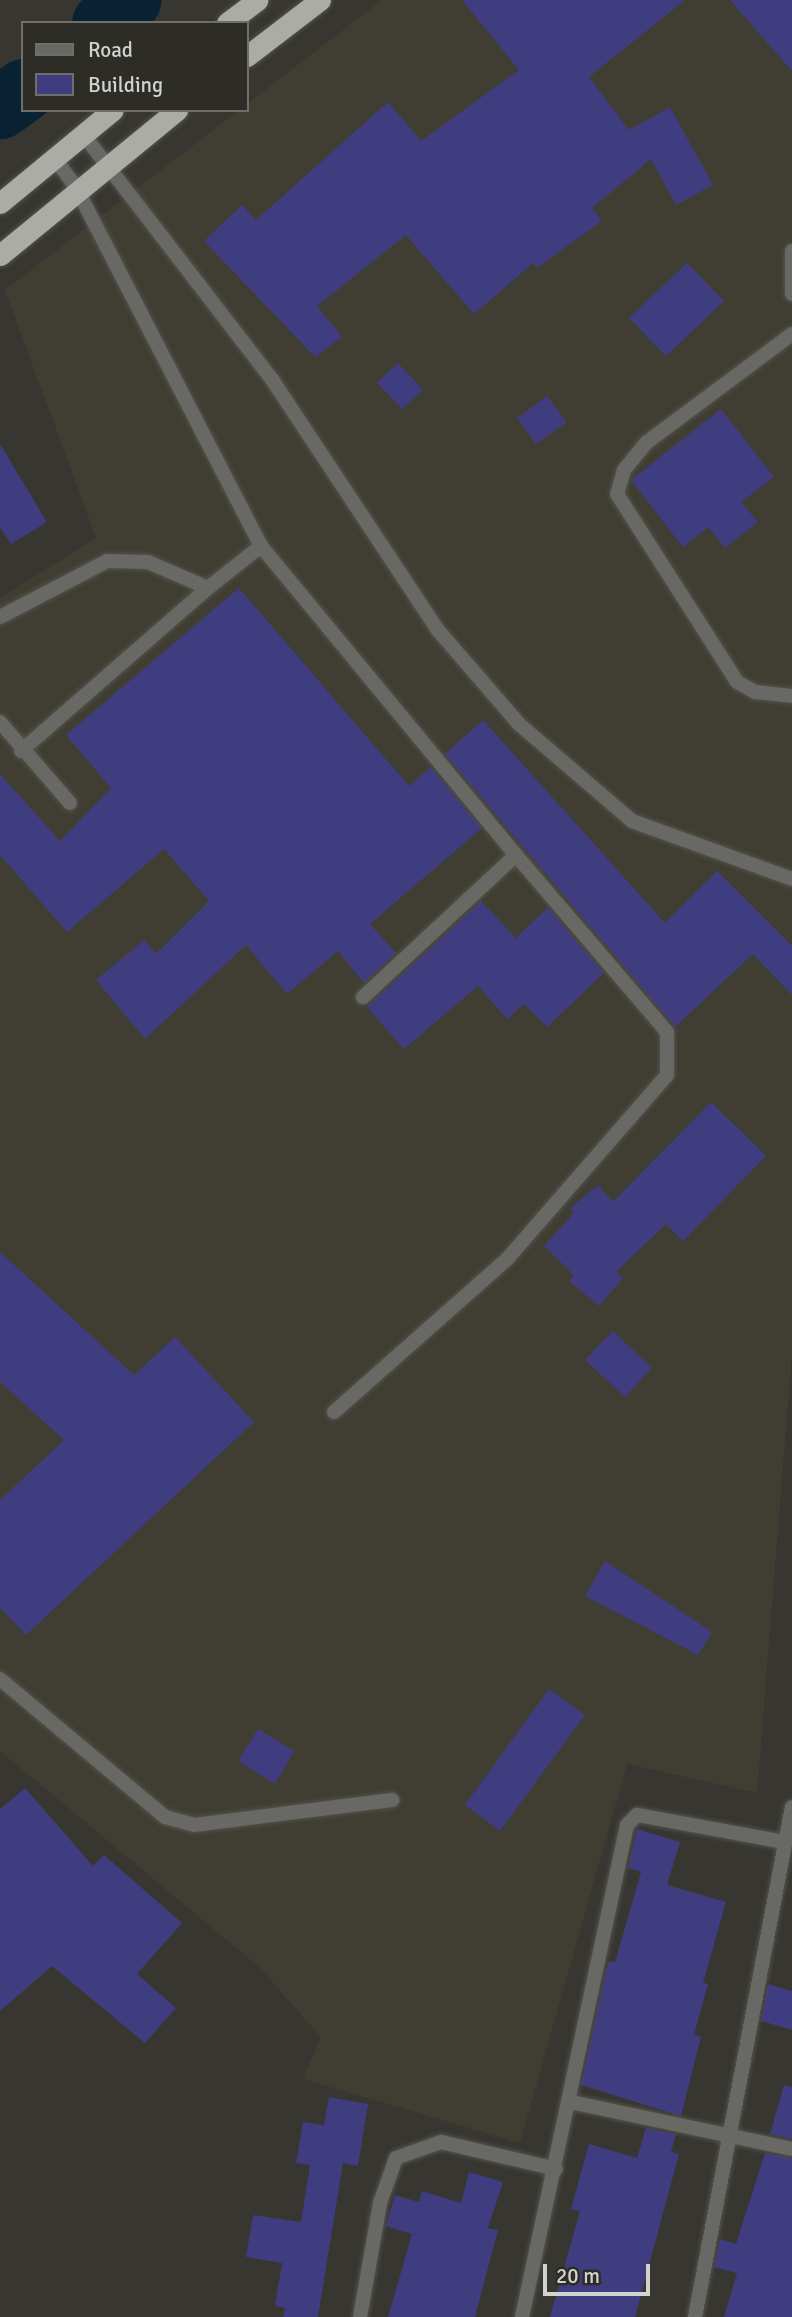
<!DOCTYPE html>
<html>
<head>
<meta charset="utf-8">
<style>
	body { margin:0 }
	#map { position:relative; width:792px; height:2317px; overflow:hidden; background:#373630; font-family:Signika,sans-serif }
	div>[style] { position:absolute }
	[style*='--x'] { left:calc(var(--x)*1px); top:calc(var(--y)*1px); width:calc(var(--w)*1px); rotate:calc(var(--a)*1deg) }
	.built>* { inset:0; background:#403e32 }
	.river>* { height:63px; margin:-31.5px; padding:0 31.5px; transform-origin:31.5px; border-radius:31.5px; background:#092233 }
	.building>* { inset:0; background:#403c80 }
	.roads { filter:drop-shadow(0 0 2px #53524c) drop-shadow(0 0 2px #53524c) }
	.lane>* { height:14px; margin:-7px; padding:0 7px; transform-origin:7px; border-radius:7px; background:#686865 }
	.street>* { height:14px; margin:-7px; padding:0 7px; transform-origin:7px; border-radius:7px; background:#686865 }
	.highway>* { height:21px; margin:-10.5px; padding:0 10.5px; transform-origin:10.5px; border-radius:10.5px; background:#abaca5 }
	span { translate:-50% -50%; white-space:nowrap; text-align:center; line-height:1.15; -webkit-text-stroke:5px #2d2c26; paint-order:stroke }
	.legend { position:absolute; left:21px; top:21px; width:228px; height:91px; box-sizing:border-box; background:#2d2c26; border:2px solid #6f6e69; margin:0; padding:9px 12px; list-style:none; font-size:21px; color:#d2d2ce }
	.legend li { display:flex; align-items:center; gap:14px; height:35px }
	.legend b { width:35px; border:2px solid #6f6e69 }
	.scale { position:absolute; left:543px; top:2264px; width:107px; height:32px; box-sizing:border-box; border:4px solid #d2d2ce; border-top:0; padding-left:9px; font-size:21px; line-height:24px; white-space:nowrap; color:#d2d2ce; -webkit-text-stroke:5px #2d2c26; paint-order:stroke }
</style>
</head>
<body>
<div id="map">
	<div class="built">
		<i style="clip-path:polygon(382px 0,792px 0,792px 1355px,757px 1793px,627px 1764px,520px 2143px,303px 2079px,321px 2037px,259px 1967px,0 1751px,0 598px,96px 538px,5px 290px)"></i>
	</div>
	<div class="river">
		<i style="--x:103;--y:23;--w:35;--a:-41"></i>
		<i style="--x:0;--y:107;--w:29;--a:-36"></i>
	</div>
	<div class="building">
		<i style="clip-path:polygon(462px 0,685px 0,589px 77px,629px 130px,670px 107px,713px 185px,676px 205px,651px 159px,592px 208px,602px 221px,537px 268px,533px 263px,474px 314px,406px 235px,317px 306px,342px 337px,315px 357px,204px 241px,242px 205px,256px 220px,388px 102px,421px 141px,519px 70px)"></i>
		<i style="clip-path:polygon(730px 0,792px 0,792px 71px)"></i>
		<i style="clip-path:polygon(687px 263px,724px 301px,666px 356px,629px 318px)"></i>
		<i style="clip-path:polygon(398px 363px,423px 390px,402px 409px,377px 383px)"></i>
		<i style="clip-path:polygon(547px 396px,567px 422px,536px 444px,517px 418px)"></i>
		<i style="clip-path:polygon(721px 409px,774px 477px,741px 502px,758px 522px,725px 548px,708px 527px,683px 547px,631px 480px)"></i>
		<i style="clip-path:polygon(0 444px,47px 522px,11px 544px,0 527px)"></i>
		<i style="clip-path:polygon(239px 588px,409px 786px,431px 767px,482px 828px,370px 924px,396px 953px,364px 983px,338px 951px,287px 994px,246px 945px,145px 1039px,96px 980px,144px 940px,156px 954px,209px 901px,164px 849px,67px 932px,0 855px,0 774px,60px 841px,111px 788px,66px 735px)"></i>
		<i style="clip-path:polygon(483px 720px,665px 923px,717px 871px,792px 946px,792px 995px,753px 954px,675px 1027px,445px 754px)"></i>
		<i style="clip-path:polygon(481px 901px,516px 938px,548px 907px,604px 973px,547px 1027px,524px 1004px,507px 1019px,478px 986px,404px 1049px,367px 1007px)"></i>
		<i style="clip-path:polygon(711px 1102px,766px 1156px,683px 1241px,666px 1224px,616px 1272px,623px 1278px,599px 1306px,569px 1281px,574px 1275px,544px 1246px,574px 1213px,570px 1208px,598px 1185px,613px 1202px)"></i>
		<i style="clip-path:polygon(0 1252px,134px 1375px,175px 1337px,254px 1422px,26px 1635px,0 1608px,0 1500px,64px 1440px,0 1382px)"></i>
		<i style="clip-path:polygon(613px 1331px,652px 1368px,625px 1397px,585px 1360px)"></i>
		<i style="clip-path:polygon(605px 1561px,712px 1632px,698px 1655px,585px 1596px)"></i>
		<i style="clip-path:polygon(549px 1689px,585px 1715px,500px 1831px,465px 1805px)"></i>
		<i style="clip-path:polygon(258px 1729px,294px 1751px,275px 1784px,238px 1761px)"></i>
		<i style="clip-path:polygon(25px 1788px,93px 1866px,104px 1855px,182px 1923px,137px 1974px,176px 2008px,145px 2043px,52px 1966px,0 2011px,0 1809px)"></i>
		<i style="clip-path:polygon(637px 1829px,680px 1842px,667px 1885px,726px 1902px,703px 1983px,708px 1984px,694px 2035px,701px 2037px,681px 2116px,581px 2085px,606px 1970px,609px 1961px,615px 1962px,641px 1872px,628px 1868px)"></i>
		<i style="clip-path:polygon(768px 1984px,792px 1991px,792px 2030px,761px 2021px)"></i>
		<i style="clip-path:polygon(784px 2085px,792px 2087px,792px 2139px,770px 2134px)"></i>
		<i style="clip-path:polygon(329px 2097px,368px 2104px,358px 2166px,343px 2163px,318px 2317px,283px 2317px,285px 2308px,275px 2306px,282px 2263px,246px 2257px,253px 2215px,301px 2222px,310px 2165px,296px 2163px,303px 2122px,324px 2125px)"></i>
		<i style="clip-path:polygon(646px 2128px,676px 2134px,671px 2152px,679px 2154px,635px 2317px,550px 2317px,580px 2211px,571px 2209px,589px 2144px,637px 2158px)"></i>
		<i style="clip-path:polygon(765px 2153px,792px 2158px,792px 2317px,724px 2317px,737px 2273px,714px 2267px,720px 2239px,736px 2244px)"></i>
		<i style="clip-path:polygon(469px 2172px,503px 2182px,488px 2228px,498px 2230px,475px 2317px,388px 2317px,412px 2234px,386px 2226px,395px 2195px,419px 2202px,422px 2191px,461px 2203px)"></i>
	</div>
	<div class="roads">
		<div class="lane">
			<i style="--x:792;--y:251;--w:43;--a:90"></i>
			<i style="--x:792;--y:334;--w:182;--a:143.3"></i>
			<i style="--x:646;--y:443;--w:35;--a:129"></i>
			<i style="--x:624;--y:470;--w:25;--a:106"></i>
			<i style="--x:617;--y:494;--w:223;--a:57.4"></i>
			<i style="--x:737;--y:682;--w:21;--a:29"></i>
			<i style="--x:755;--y:692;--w:37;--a:6"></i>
			<i style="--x:261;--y:546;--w:401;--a:50.5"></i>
			<i style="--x:516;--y:855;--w:209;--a:137.1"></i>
			<i style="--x:0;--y:617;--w:121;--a:-27.6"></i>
			<i style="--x:107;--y:561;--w:41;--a:1.4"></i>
			<i style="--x:148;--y:562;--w:65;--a:23.4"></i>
			<i style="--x:208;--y:588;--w:68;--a:-38.4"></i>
			<i style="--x:261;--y:546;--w:404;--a:-117.3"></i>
			<i style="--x:76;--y:187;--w:38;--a:-127"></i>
			<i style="--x:0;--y:722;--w:107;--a:49.2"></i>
			<i style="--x:21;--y:751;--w:248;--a:-41.1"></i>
			<i style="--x:334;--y:1412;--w:232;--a:-41.5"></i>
			<i style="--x:508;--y:1258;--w:242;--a:-49"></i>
			<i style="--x:667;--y:1075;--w:43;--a:-90"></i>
			<i style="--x:667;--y:1032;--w:233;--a:-130.5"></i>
			<i style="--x:0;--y:1679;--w:215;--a:39.9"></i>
			<i style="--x:165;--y:1817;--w:30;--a:15"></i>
			<i style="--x:194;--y:1825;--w:200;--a:-7.2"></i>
		</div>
		<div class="street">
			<i style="--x:83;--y:134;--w:312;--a:52.4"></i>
			<i style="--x:273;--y:381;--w:297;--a:56.5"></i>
			<i style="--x:437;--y:629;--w:125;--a:49.2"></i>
			<i style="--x:519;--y:724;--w:149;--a:40.6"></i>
			<i style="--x:632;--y:821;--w:170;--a:19.9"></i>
			<i style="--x:571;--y:2102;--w:226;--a:12"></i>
			<i style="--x:360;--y:2317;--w:116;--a:-80"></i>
			<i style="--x:380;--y:2203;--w:48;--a:-70.4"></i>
			<i style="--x:396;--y:2158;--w:48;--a:-19.6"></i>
			<i style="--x:441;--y:2142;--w:118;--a:13.2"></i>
			<i style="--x:522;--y:2317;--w:503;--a:-77.95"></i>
			<i style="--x:627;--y:1825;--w:14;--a:-45"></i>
			<i style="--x:637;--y:1815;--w:149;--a:10.4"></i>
			<i style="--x:695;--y:2317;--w:519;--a:-79.23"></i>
		</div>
		<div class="highway">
			<i style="--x:227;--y:23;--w:38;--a:-37"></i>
			<i style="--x:247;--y:56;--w:92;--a:-37.5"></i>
			<i style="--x:0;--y:203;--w:146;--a:-39.5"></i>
			<i style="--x:0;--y:255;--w:229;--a:-39.3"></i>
		</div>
	</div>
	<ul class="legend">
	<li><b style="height:9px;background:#686865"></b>Road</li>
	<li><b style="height:19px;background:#403c80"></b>Building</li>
	</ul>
	<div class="scale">20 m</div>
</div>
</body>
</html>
